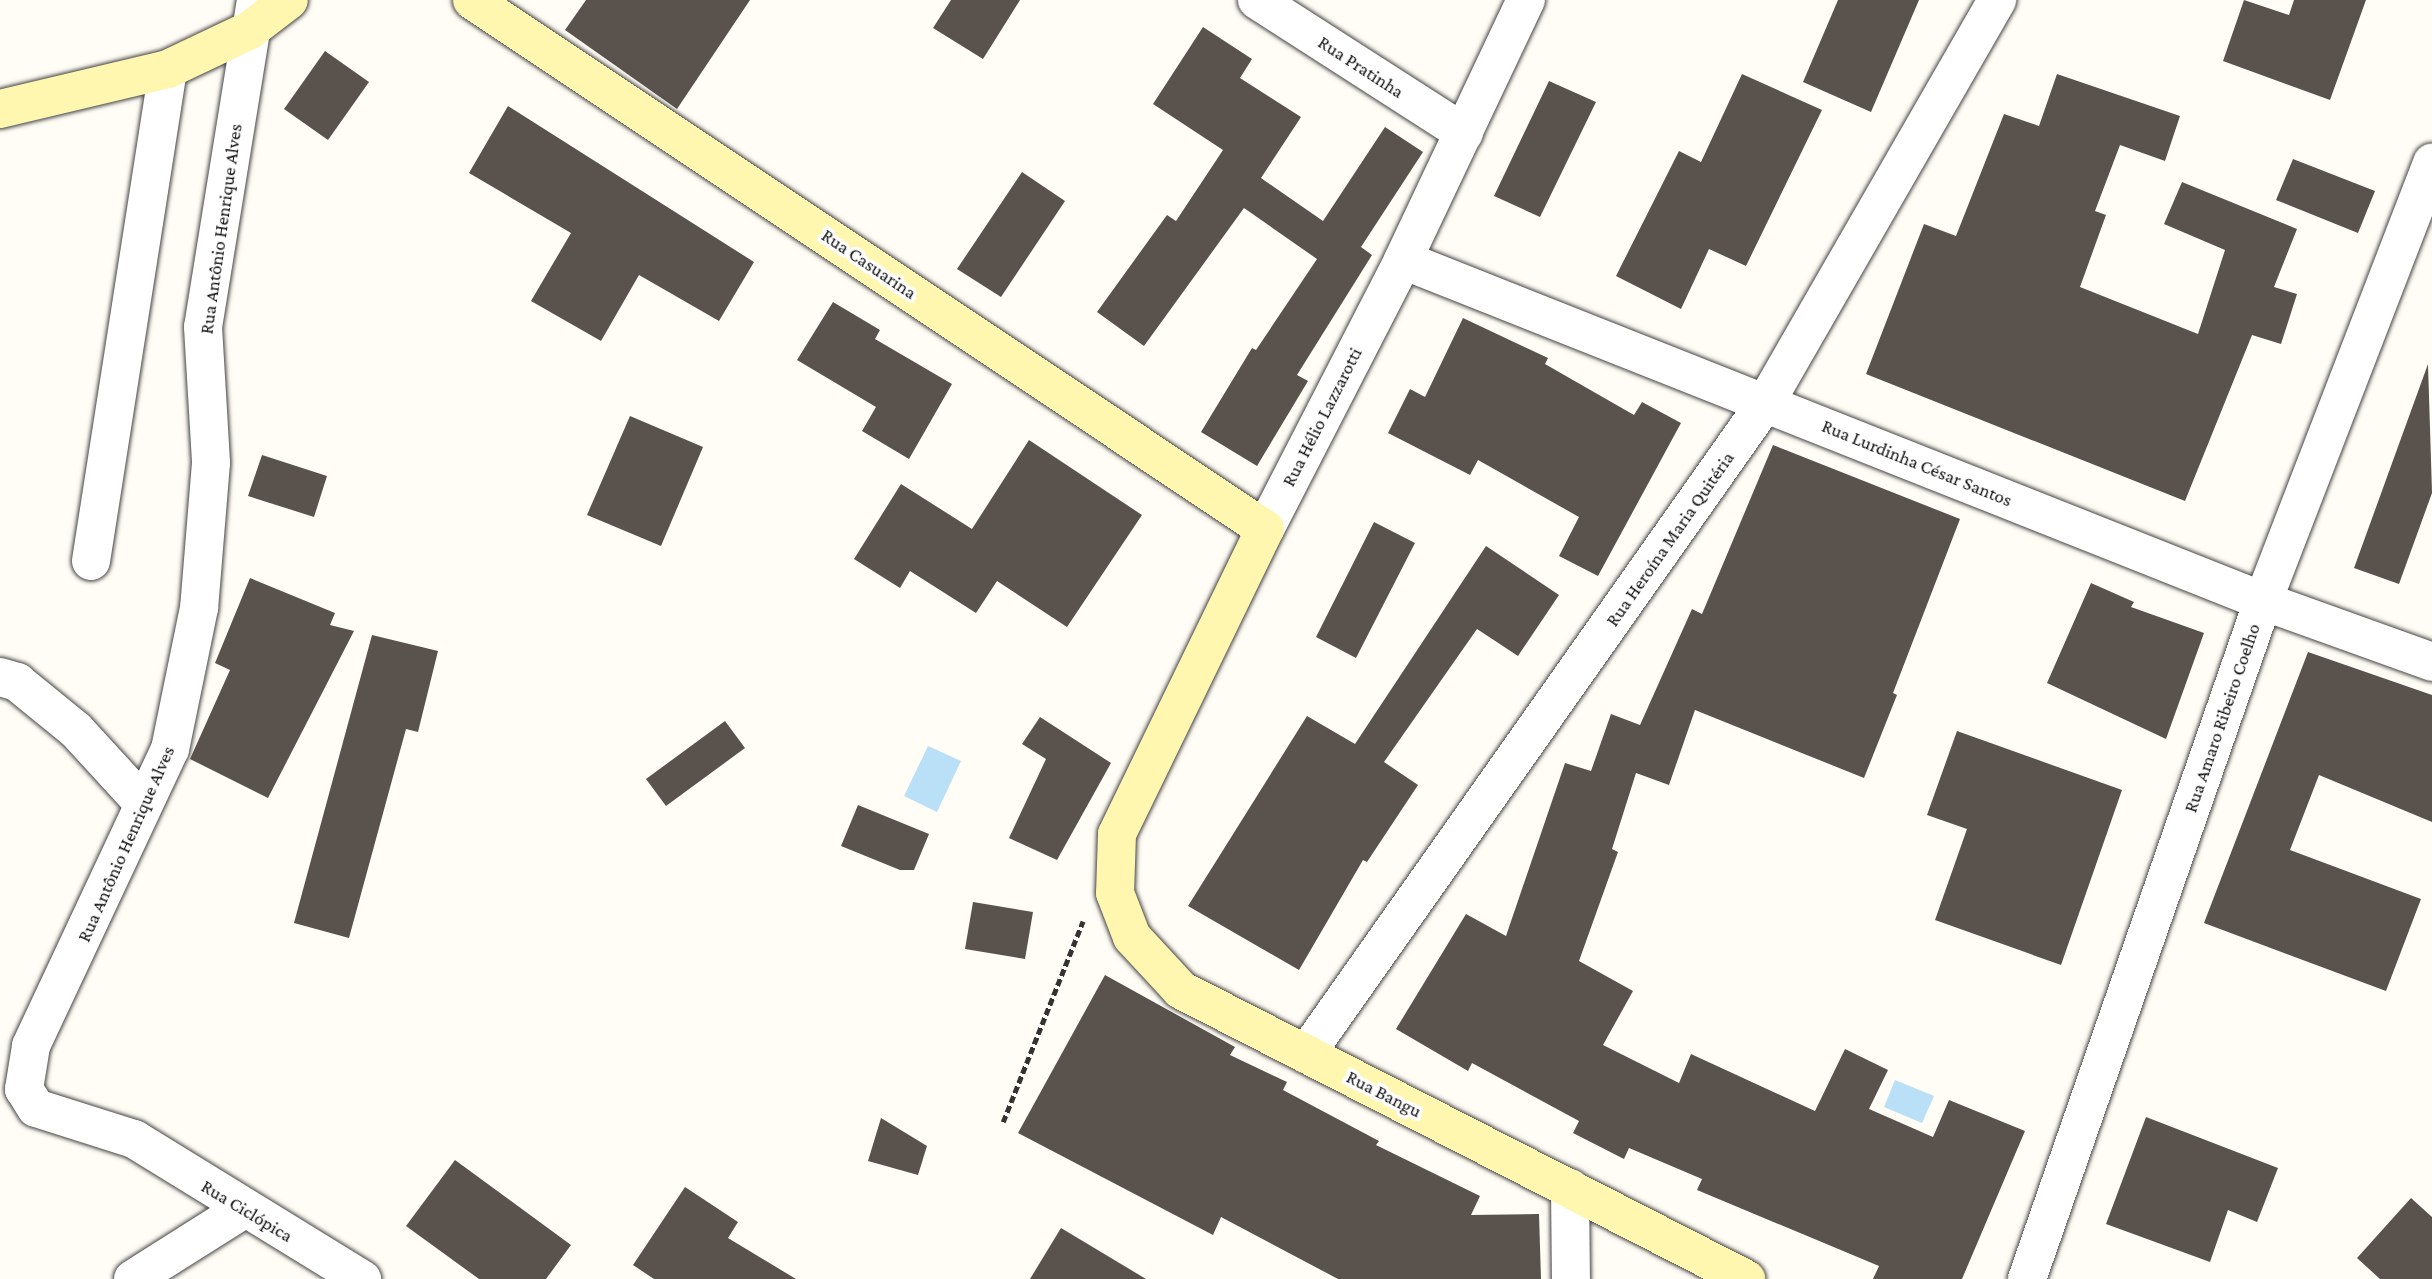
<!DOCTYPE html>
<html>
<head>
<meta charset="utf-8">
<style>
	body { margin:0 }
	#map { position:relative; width:2432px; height:1279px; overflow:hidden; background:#fffdf5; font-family:"Crimson Pro",serif }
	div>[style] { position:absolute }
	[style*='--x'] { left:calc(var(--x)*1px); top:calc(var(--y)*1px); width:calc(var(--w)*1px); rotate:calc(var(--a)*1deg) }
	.water>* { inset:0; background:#b9e0f7 }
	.building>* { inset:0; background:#5a524d }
	.path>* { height:4.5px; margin-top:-2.25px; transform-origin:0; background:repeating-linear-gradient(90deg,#333 0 7px,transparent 0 10.5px) }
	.roads { filter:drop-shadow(0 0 2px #444) drop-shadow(0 0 2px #444) }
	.street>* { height:38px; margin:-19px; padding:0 19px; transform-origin:19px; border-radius:19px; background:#fff }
	.secondary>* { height:38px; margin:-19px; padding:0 19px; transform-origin:19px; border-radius:19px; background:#fff6b0 }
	span { translate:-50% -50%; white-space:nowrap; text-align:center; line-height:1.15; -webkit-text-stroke:7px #fff; paint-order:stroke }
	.street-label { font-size:19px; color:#111 }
</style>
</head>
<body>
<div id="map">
	<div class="water">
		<i style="clip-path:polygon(928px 746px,961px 761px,937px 812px,904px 796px)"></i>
		<i style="clip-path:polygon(1895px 1080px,1934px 1096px,1922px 1123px,1884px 1107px)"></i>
	</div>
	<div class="building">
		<i style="clip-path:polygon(586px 0,750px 0,677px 109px,565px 30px)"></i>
		<i style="clip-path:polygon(951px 0,1020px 0,983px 59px,933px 28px)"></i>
		<i style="clip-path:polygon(1838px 0,1919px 0,1871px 112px,1803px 82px)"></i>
		<i style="clip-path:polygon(2244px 0,2289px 15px,2294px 0,2366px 0,2330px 100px,2223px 61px)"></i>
		<i style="clip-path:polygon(1203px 27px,1252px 59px,1240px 78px,1301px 117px,1261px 178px,1323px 221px,1385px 127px,1423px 152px,1361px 247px,1372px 255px,1297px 375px,1308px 381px,1257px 466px,1201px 432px,1252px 348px,1256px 350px,1317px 259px,1244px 208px,1144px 346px,1097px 312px,1167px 215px,1176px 221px,1223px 150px,1153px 104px)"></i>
		<i style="clip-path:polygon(325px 51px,369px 82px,328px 140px,284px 109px)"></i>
		<i style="clip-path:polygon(1742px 74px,1822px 110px,1746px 266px,1709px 249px,1681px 309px,1616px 276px,1679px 151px,1701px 162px)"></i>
		<i style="clip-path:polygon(2057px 74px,2180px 116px,2165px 161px,2120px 145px,2095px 211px,2106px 215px,2080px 287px,2198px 334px,2225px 250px,2164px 224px,2182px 182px,2297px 229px,2274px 287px,2297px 294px,2281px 344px,2252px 335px,2185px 501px,1866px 374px,1924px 224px,1956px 236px,2004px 114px,2039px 126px)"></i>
		<i style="clip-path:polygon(1549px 81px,1596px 102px,1540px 217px,1494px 196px)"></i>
		<i style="clip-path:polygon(508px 106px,754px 262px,719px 321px,639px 275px,601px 341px,531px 301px,571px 233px,469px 173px)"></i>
		<i style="clip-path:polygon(2293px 159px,2375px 191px,2358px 233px,2276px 200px)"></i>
		<i style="clip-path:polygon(1022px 172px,1065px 201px,1001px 297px,957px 269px)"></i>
		<i style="clip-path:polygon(833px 302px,880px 330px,875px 339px,952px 384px,909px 459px,862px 431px,876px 407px,797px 360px)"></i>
		<i style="clip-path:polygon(1463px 318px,1548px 358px,1545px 364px,1634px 415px,1642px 402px,1681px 423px,1598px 576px,1559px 556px,1579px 517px,1478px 460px,1470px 475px,1388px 433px,1410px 389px,1425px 397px)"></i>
		<i style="clip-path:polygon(2428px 364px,2432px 493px,2399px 584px,2354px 568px)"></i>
		<i style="clip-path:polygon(630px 416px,703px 447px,661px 546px,587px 515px)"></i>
		<i style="clip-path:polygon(1029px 440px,1142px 515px,1067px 627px,997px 581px,976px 613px,910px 571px,900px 588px,854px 559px,901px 484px,972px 529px)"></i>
		<i style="clip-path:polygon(1773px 445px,1960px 519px,1893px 693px,1897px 695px,1864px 778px,1695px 710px,1669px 785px,1636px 773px,1612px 849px,1618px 852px,1579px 961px,1633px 991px,1603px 1045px,1679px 1083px,1691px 1054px,1815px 1111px,1845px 1049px,1888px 1070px,1869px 1109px,1933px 1137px,1949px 1100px,2025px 1131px,1962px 1279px,1873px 1279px,1879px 1266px,1697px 1190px,1702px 1179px,1629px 1148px,1624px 1159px,1573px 1133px,1579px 1121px,1472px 1063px,1468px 1071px,1396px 1029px,1466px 914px,1506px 936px,1565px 763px,1591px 771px,1611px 714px,1640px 725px,1692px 609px,1702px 614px)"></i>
		<i style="clip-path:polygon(262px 455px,327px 476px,314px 517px,248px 496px)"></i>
		<i style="clip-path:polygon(1374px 522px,1415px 543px,1356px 658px,1316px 637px)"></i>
		<i style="clip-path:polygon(1486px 546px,1559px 595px,1518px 656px,1477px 629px,1384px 762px,1418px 785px,1367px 862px,1363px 860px,1299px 970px,1188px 906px,1307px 716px,1355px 744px)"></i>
		<i style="clip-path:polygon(250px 578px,335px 613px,330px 625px,354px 631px,268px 798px,190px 759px,230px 670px,215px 663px)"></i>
		<i style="clip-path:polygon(2091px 583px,2134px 602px,2131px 607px,2204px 633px,2166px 739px,2047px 683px)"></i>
		<i style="clip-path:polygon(372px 635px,438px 651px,418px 732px,406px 729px,349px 938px,294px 923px)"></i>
		<i style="clip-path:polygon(2308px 652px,2432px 695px,2432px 822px,2319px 775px,2290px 850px,2421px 899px,2386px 991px,2204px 923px)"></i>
		<i style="clip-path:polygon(1040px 717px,1111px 763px,1057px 860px,1009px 838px,1046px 759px,1022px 744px)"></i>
		<i style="clip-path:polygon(725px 721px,745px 748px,666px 806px,646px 779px)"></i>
		<i style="clip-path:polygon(1957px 731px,2122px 790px,2061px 965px,1935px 920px,1967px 829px,1927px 815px)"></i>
		<i style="clip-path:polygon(858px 805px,929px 834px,914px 870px,900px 870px,841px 846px)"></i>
		<i style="clip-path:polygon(973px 902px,1033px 912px,1025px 959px,965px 949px)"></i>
		<i style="clip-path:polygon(1105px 975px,1235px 1047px,1230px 1055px,1287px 1082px,1283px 1090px,1379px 1141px,1376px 1145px,1480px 1196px,1471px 1215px,1539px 1214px,1541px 1279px,1338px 1279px,1221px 1217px,1213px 1235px,1018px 1133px)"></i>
		<i style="clip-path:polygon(2146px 1117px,2278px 1168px,2257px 1222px,2228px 1210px,2210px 1262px,2106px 1224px)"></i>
		<i style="clip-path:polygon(881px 1118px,927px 1146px,918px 1175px,868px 1161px)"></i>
		<i style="clip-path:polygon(455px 1160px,571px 1245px,546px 1279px,479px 1279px,406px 1226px)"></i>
		<i style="clip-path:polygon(685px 1187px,738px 1222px,728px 1238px,796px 1279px,654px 1279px,633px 1265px)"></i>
		<i style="clip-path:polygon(2411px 1198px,2432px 1217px,2432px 1279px,2380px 1279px,2357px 1258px)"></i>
		<i style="clip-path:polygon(1061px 1228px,1146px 1279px,1030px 1279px)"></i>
	</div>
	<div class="path">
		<i style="--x:1003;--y:1122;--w:216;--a:-68.3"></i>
	</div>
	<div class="roads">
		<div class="street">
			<i style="--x:256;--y:0;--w:331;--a:99.2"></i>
			<i style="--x:203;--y:327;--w:136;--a:86.6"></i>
			<i style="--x:211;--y:463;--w:145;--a:94.7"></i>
			<i style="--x:199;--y:608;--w:144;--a:101.6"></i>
			<i style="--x:170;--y:749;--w:328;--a:115.1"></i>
			<i style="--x:31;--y:1046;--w:44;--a:99.2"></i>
			<i style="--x:24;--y:1089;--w:22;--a:58"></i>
			<i style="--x:36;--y:1108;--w:103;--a:17.6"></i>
			<i style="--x:134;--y:1139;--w:268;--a:31.6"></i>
			<i style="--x:1257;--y:0;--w:246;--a:32.7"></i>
			<i style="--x:1403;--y:260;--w:925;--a:21.63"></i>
			<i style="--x:2263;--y:601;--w:180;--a:19.8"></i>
			<i style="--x:1265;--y:529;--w:302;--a:-62.8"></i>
			<i style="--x:1403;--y:260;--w:288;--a:-64.7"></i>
			<i style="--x:91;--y:561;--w:498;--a:-81.1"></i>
			<i style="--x:0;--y:677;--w:18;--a:16"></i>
			<i style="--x:17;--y:682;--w:76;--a:39.1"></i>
			<i style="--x:76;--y:730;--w:99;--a:47.5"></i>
			<i style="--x:1306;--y:1054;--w:798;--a:-54.8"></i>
			<i style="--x:1766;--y:402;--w:464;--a:-60.1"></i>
			<i style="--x:1570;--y:1188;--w:91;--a:89.4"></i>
			<i style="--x:133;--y:1279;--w:129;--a:-32.3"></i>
			<i style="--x:2027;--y:1279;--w:718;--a:-70.81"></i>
			<i style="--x:2263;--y:601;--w:470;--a:-68.9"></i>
		</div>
		<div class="secondary">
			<i style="--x:472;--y:0;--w:953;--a:33.71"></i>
			<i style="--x:1265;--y:529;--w:339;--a:115.9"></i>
			<i style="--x:1117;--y:834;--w:59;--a:91.9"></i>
			<i style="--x:1115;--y:893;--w:47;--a:68.9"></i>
			<i style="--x:1132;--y:937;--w:72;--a:47.2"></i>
			<i style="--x:1181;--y:990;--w:635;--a:27.09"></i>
			<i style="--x:0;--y:109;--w:173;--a:-13.4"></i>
			<i style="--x:168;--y:69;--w:91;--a:-25.4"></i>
			<i style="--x:250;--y:30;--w:49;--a:-37.6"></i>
		</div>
	</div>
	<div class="street-label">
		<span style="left:1361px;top:67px;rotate:33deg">Rua Pratinha</span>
		<span style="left:221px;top:229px;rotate:-82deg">Rua Antônio Henrique Alves</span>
		<span style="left:869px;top:264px;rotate:34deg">Rua Casuarina</span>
		<span style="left:1322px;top:417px;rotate:-63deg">Rua Hélio Lazzarotti</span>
		<span style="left:1917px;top:463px;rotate:22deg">Rua Lurdinha César Santos</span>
		<span style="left:1670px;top:539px;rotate:-55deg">Rua Heroína Maria Quitéria</span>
		<span style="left:2222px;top:718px;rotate:-71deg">Rua Amaro Ribeiro Coelho</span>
		<span style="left:126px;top:844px;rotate:-66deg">Rua Antônio Henrique Alves</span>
		<span style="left:1384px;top:1094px;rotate:27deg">Rua Bangu</span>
		<span style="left:247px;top:1211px;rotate:31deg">Rua Ciclópica</span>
	</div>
</div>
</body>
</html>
